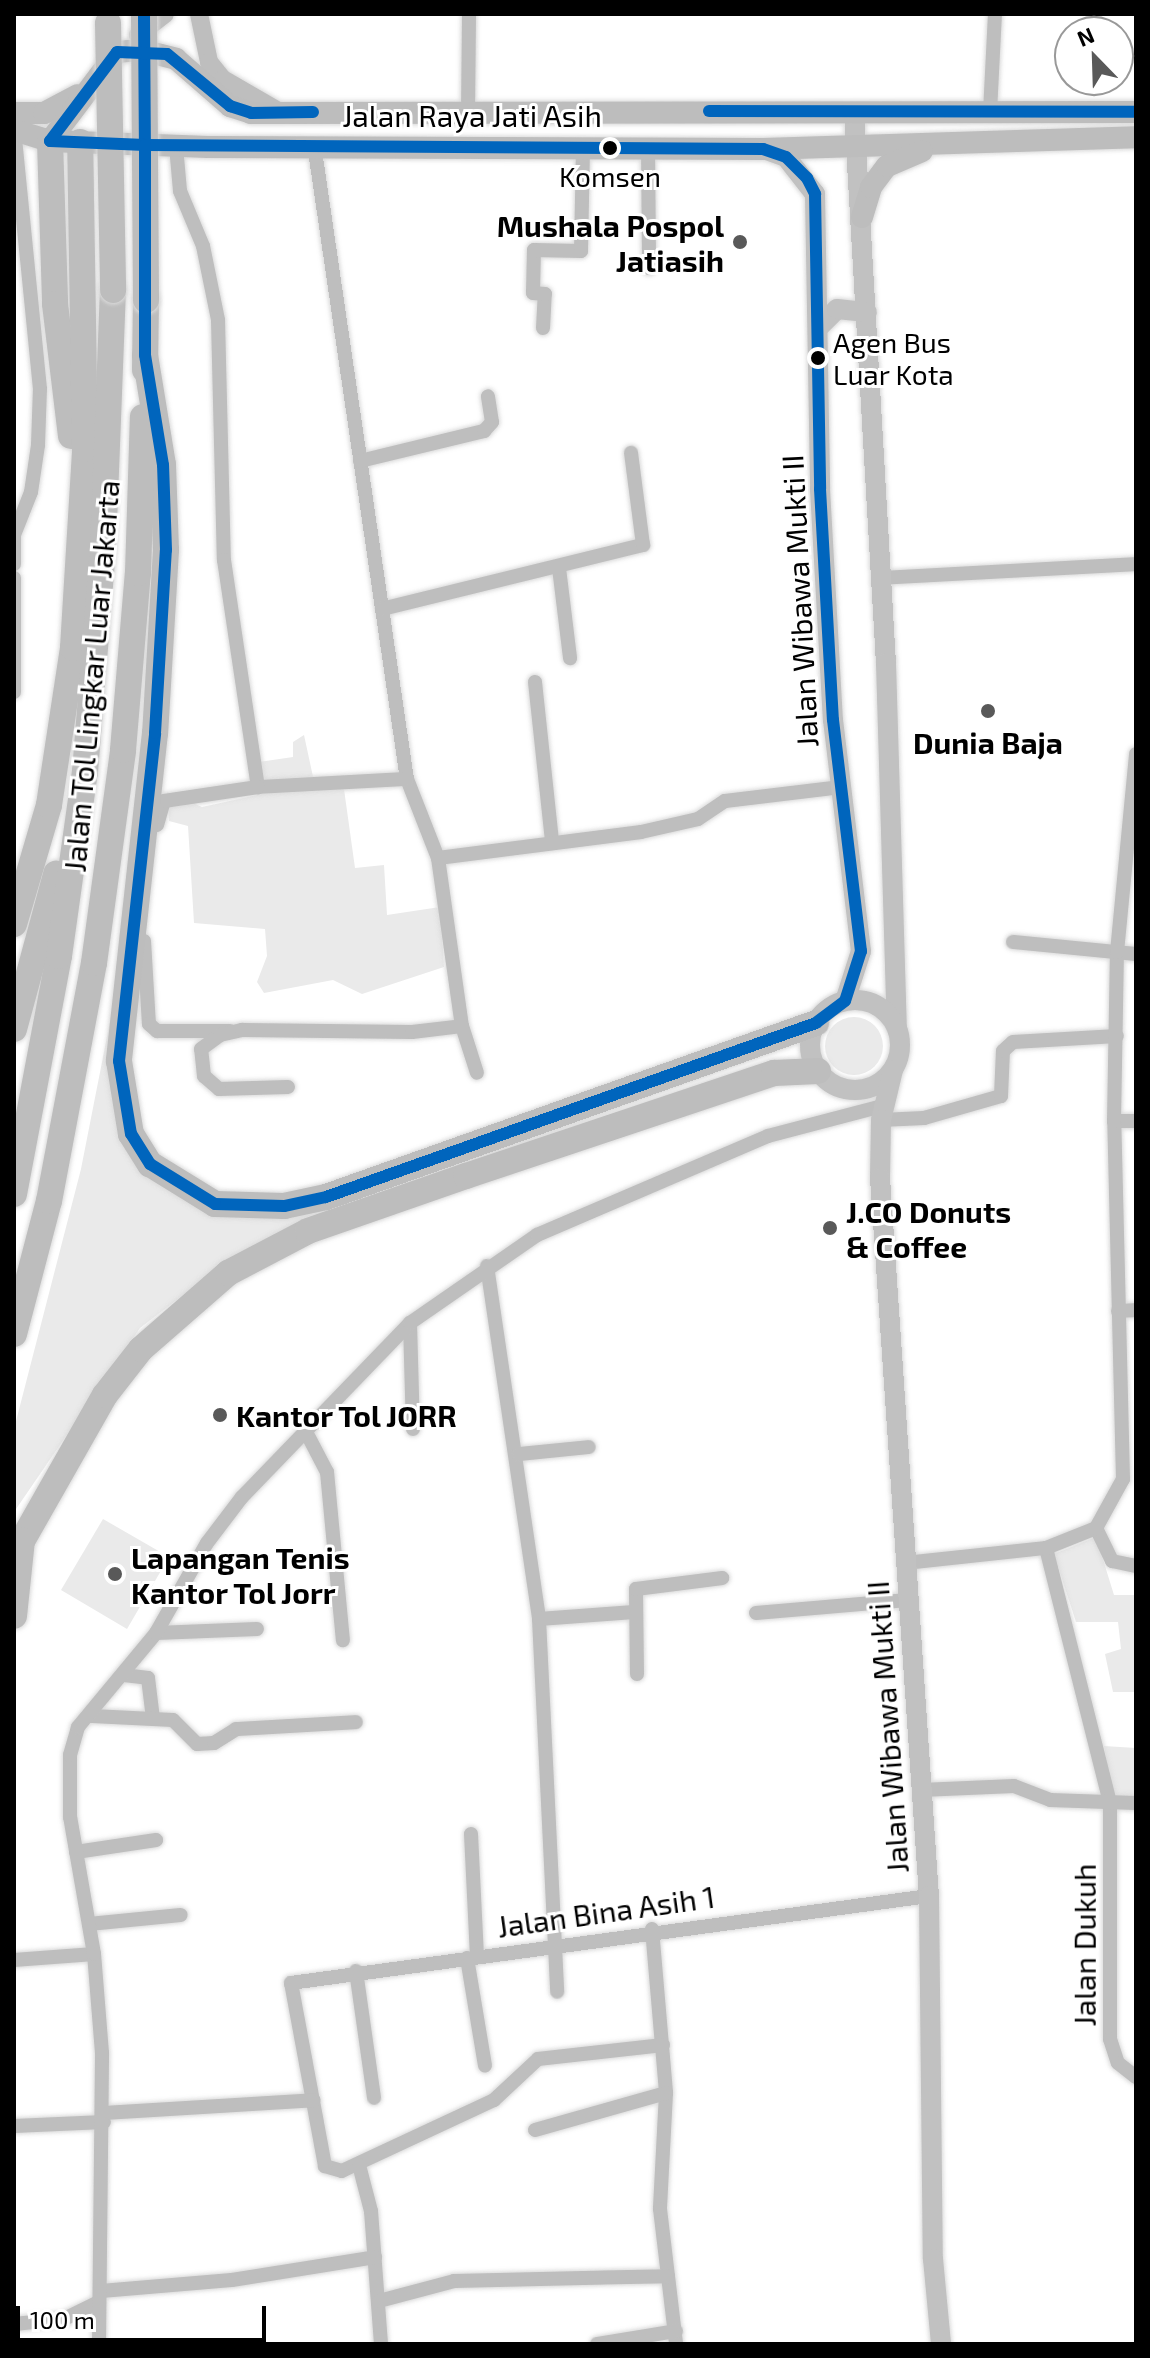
<!DOCTYPE html>
<html>
<head>
<meta charset="utf-8">
<style>
	body { margin:0 }
	#map { position:relative; width:1150px; height:2358px; overflow:hidden; background:#fff; font-family:"Exo 2",sans-serif }
	div>[style] { position:absolute }
	[style*='--x'] { left:calc(var(--x)*1px); top:calc(var(--y)*1px); width:calc(var(--w)*1px); rotate:calc(var(--a)*1deg) }
	.green>* { inset:0; background:#eaeaea }
	.round { border-radius:50% }
	.roads { filter:drop-shadow(0 0 2px #dbdbdb) drop-shadow(0 0 2px #dbdbdb) }
	.minor>* { height:14px; margin:-7px; padding:0 7px; transform-origin:7px; border-radius:7px; background:#bebebe }
	.tertiary>* { height:18px; margin:-9px; padding:0 9px; transform-origin:9px; border-radius:9px; background:#bebebe }
	.secondary>* { height:20px; margin:-10px; padding:0 10px; transform-origin:10px; border-radius:10px; background:#c1c1c1 }
	.secondary>.ring { margin:-10px; padding:0; box-sizing:content-box; background:none; border:20px solid #c1c1c1; border-radius:50% }
	.primary>* { height:22px; margin:-11px; padding:0 11px; transform-origin:11px; border-radius:11px; background:#bdbdbd }
	.motorway>* { height:26px; margin:-13px; padding:0 13px; transform-origin:13px; border-radius:13px; background:#bdbdbd }
	.bridges { filter:drop-shadow(0 0 2px #dbdbdb) drop-shadow(0 0 2px #dbdbdb) }
	.motorway-bridge>* { height:26px; margin:-13px; padding:0 13px; transform-origin:13px; border-radius:13px; background:#bdbdbd }
	.bus-1>* { height:12px; margin:-6px; padding:0 6px; transform-origin:6px; border-radius:6px; background:#0065bd }
	.dots>* { width:22px; height:22px; translate:-50% -50%; box-sizing:border-box; border:4px solid #fff; border-radius:50% }
	span { translate:-50% -50%; white-space:nowrap; text-align:center; line-height:1.15; -webkit-text-stroke:6px #fff; paint-order:stroke }
	.bus-label { font-size:28px; color:#000 }
	.left { translate:0 -50%; text-align:left }
	.street-label { font-size:30px; color:#000 }
	.poi-label { font-size:30px; color:#000; font-weight:700 }
	.right { translate:-100% -50%; text-align:right }
	.frame { position:absolute; inset:0; border:16px solid #000; pointer-events:none }
	.north { position:absolute; left:1054px; top:16px; width:80px; height:80px; box-sizing:border-box; background:#fff; border:2px solid #999; border-radius:50%; rotate:337deg; font-size:22px; font-weight:700; line-height:32px; text-align:center; color:#000 }
	.north::after { content:''; display:block; margin:auto; width:28px; height:36px; background:#595959; clip-path:polygon(50% 0,100% 100%,50% 72%,0 100%) }
	.scale { position:absolute; left:16px; top:2306px; width:250px; height:36px; box-sizing:border-box; border:4px solid #000; border-top:0; padding-left:10px; font-size:24px; line-height:28px; white-space:nowrap; color:#000; -webkit-text-stroke:6px #fff; paint-order:stroke }
</style>
</head>
<body>
<div id="map">
	<div class="green">
		<i style="clip-path:polygon(304px 735px,315px 786px,343px 782px,355px 868px,384px 865px,387px 915px,440px 907px,444px 967px,362px 994px,333px 980px,264px 993px,257px 982px,267px 956px,265px 929px,194px 923px,188px 826px,169px 821px,167px 792px,202px 807px,266px 793px,259px 762px,293px 757px,293px 742px)"></i>
		<i style="clip-path:polygon(114px 1001px,110px 1049px,163px 1187px,322px 1209px,226px 1262px,140px 1328px,14px 1512px,14px 1429px,81px 1169px)"></i>
		<i class="round" style="left:825px;top:1017px;width:58px;height:58px"></i>
		<i style="clip-path:polygon(103px 1519px,169px 1557px,127px 1629px,61px 1590px)"></i>
		<i style="clip-path:polygon(1096px 1537px,1114px 1595px,1136px 1595px,1136px 1692px,1113px 1692px,1105px 1654px,1121px 1649px,1118px 1622px,1076px 1622px,1054px 1554px)"></i>
		<i style="clip-path:polygon(1104px 1746px,1136px 1748px,1136px 1796px,1113px 1798px)"></i>
	</div>
	<div class="roads">
		<div class="minor">
			<i style="--x:468;--y:112;--w:98;--a:-89.4"></i>
			<i style="--x:990;--y:112;--w:98;--a:-87.1"></i>
			<i style="--x:314;--y:144;--w:642;--a:81.67"></i>
			<i style="--x:407;--y:779;--w:85;--a:68.6"></i>
			<i style="--x:438;--y:858;--w:170;--a:81.9"></i>
			<i style="--x:462;--y:1026;--w:49;--a:72.3"></i>
			<i style="--x:176;--y:146;--w:45;--a:84.9"></i>
			<i style="--x:180;--y:191;--w:60;--a:67.3"></i>
			<i style="--x:203;--y:246;--w:76;--a:78.5"></i>
			<i style="--x:218;--y:320;--w:240;--a:88.6"></i>
			<i style="--x:224;--y:560;--w:230;--a:81.5"></i>
			<i style="--x:258;--y:787;--w:149;--a:-3.1"></i>
			<i style="--x:648;--y:146;--w:122;--a:89.5"></i>
			<i style="--x:543;--y:328;--w:34;--a:-87"></i>
			<i style="--x:545;--y:294;--w:12;--a:-175"></i>
			<i style="--x:533;--y:293;--w:43;--a:-88.7"></i>
			<i style="--x:534;--y:250;--w:47;--a:1.2"></i>
			<i style="--x:581;--y:251;--w:106;--a:-88.9"></i>
			<i style="--x:360;--y:461;--w:128;--a:-13.6"></i>
			<i style="--x:484;--y:431;--w:12;--a:-48"></i>
			<i style="--x:492;--y:422;--w:26;--a:-99"></i>
			<i style="--x:14;--y:564;--w:29;--a:-90"></i>
			<i style="--x:14;--y:535;--w:46;--a:-68.4"></i>
			<i style="--x:31;--y:492;--w:48;--a:-81.5"></i>
			<i style="--x:38;--y:445;--w:56;--a:-88"></i>
			<i style="--x:40;--y:389;--w:260;--a:-95.7"></i>
			<i style="--x:559;--y:568;--w:91;--a:83"></i>
			<i style="--x:14;--y:578;--w:114;--a:90"></i>
			<i style="--x:880;--y:578;--w:256;--a:-3.1"></i>
			<i style="--x:382;--y:609;--w:269;--a:-13.8"></i>
			<i style="--x:643;--y:545;--w:93;--a:-97.4"></i>
			<i style="--x:535;--y:682;--w:161;--a:83.9"></i>
			<i style="--x:157;--y:825;--w:25;--a:-74"></i>
			<i style="--x:164;--y:801;--w:95;--a:-8.5"></i>
			<i style="--x:438;--y:858;--w:205;--a:-7.3"></i>
			<i style="--x:641;--y:832;--w:58;--a:-12.8"></i>
			<i style="--x:698;--y:819;--w:32;--a:-34"></i>
			<i style="--x:725;--y:801;--w:117;--a:-6.9"></i>
			<i style="--x:144;--y:941;--w:83;--a:86.6"></i>
			<i style="--x:149;--y:1024;--w:11;--a:41"></i>
			<i style="--x:157;--y:1031;--w:73;--a:0"></i>
			<i style="--x:1013;--y:942;--w:124;--a:5.6"></i>
			<i style="--x:288;--y:1087;--w:69;--a:178.3"></i>
			<i style="--x:219;--y:1089;--w:20;--a:-139"></i>
			<i style="--x:204;--y:1076;--w:27;--a:-96"></i>
			<i style="--x:201;--y:1049;--w:24;--a:-36"></i>
			<i style="--x:220;--y:1035;--w:23;--a:-13"></i>
			<i style="--x:242;--y:1030;--w:170;--a:0.7"></i>
			<i style="--x:412;--y:1032;--w:50;--a:-6.8"></i>
			<i style="--x:881;--y:1120;--w:43;--a:-2.7"></i>
			<i style="--x:924;--y:1118;--w:80;--a:-15.9"></i>
			<i style="--x:1001;--y:1096;--w:45;--a:-87.5"></i>
			<i style="--x:1003;--y:1051;--w:13;--a:-42"></i>
			<i style="--x:1013;--y:1042;--w:104;--a:-3.3"></i>
			<i style="--x:1114;--y:1121;--w:22;--a:0"></i>
			<i style="--x:487;--y:1266;--w:357;--a:81.6"></i>
			<i style="--x:539;--y:1619;--w:373;--a:87.2"></i>
			<i style="--x:1118;--y:1311;--w:18;--a:-3"></i>
			<i style="--x:410;--y:1323;--w:106;--a:88.4"></i>
			<i style="--x:305;--y:1430;--w:47;--a:62.4"></i>
			<i style="--x:327;--y:1472;--w:169;--a:84.6"></i>
			<i style="--x:519;--y:1454;--w:70;--a:-5.7"></i>
			<i style="--x:1096;--y:1528;--w:37;--a:64"></i>
			<i style="--x:1112;--y:1561;--w:25;--a:12"></i>
			<i style="--x:1046;--y:1548;--w:263;--a:75.9"></i>
			<i style="--x:1110;--y:1803;--w:236;--a:90"></i>
			<i style="--x:1110;--y:2039;--w:25;--a:72"></i>
			<i style="--x:1118;--y:2063;--w:23;--a:38"></i>
			<i style="--x:905;--y:1563;--w:142;--a:-6.1"></i>
			<i style="--x:1046;--y:1548;--w:54;--a:-21.8"></i>
			<i style="--x:1096;--y:1528;--w:56;--a:-61.1"></i>
			<i style="--x:1123;--y:1479;--w:358;--a:-91.4"></i>
			<i style="--x:1114;--y:1121;--w:169;--a:-89"></i>
			<i style="--x:1117;--y:952;--w:199;--a:-84.5"></i>
			<i style="--x:756;--y:1613;--w:152;--a:-4.9"></i>
			<i style="--x:539;--y:1619;--w:95;--a:-4.2"></i>
			<i style="--x:156;--y:1633;--w:101;--a:-2.3"></i>
			<i style="--x:637;--y:1674;--w:85;--a:-90.7"></i>
			<i style="--x:636;--y:1589;--w:87;--a:-7.3"></i>
			<i style="--x:124;--y:1675;--w:24;--a:7"></i>
			<i style="--x:148;--y:1678;--w:39;--a:83"></i>
			<i style="--x:92;--y:1716;--w:81;--a:2.8"></i>
			<i style="--x:173;--y:1720;--w:34;--a:45"></i>
			<i style="--x:197;--y:1744;--w:17;--a:-3"></i>
			<i style="--x:214;--y:1743;--w:26;--a:-32"></i>
			<i style="--x:236;--y:1729;--w:120;--a:-3.3"></i>
			<i style="--x:921;--y:1790;--w:93;--a:-2.5"></i>
			<i style="--x:1014;--y:1786;--w:39;--a:21"></i>
			<i style="--x:1050;--y:1800;--w:86;--a:2"></i>
			<i style="--x:471;--y:1834;--w:122;--a:87.2"></i>
			<i style="--x:76;--y:1852;--w:81;--a:-8.5"></i>
			<i style="--x:89;--y:1924;--w:92;--a:-5.6"></i>
			<i style="--x:652;--y:1929;--w:165;--a:85.1"></i>
			<i style="--x:666;--y:2093;--w:116;--a:93"></i>
			<i style="--x:660;--y:2209;--w:136;--a:83.2"></i>
			<i style="--x:467;--y:1958;--w:109;--a:80.5"></i>
			<i style="--x:14;--y:1960;--w:80;--a:-4.3"></i>
			<i style="--x:356;--y:1971;--w:128;--a:81.9"></i>
			<i style="--x:663;--y:2045;--w:126;--a:173.6"></i>
			<i style="--x:538;--y:2059;--w:60;--a:137"></i>
			<i style="--x:494;--y:2100;--w:168;--a:155"></i>
			<i style="--x:342;--y:2171;--w:18;--a:-164"></i>
			<i style="--x:325;--y:2166;--w:186;--a:-100.5"></i>
			<i style="--x:291;--y:1983;--w:644;--a:-7.77"></i>
			<i style="--x:104;--y:2113;--w:210;--a:-3.5"></i>
			<i style="--x:14;--y:2126;--w:90;--a:-2.5"></i>
			<i style="--x:535;--y:2130;--w:136;--a:-15.8"></i>
			<i style="--x:359;--y:2165;--w:48;--a:75.4"></i>
			<i style="--x:371;--y:2211;--w:133;--a:85.7"></i>
			<i style="--x:101;--y:2291;--w:131;--a:-4.8"></i>
			<i style="--x:232;--y:2280;--w:145;--a:-9.1"></i>
			<i style="--x:379;--y:2301;--w:78;--a:-14.9"></i>
			<i style="--x:454;--y:2281;--w:214;--a:-1.3"></i>
			<i style="--x:14;--y:2324;--w:50;--a:-5.7"></i>
			<i style="--x:64;--y:2319;--w:39;--a:-26"></i>
			<i style="--x:99;--y:2344;--w:291;--a:-89.4"></i>
			<i style="--x:102;--y:2053;--w:99;--a:-94.6"></i>
			<i style="--x:94;--y:1954;--w:139;--a:-99.9"></i>
			<i style="--x:70;--y:1817;--w:62;--a:-90"></i>
			<i style="--x:70;--y:1755;--w:29;--a:-74"></i>
			<i style="--x:78;--y:1727;--w:122;--a:-50.3"></i>
			<i style="--x:156;--y:1633;--w:103;--a:-60.5"></i>
			<i style="--x:207;--y:1543;--w:58;--a:-52.7"></i>
			<i style="--x:242;--y:1497;--w:242;--a:-46"></i>
			<i style="--x:410;--y:1323;--w:155;--a:-34.7"></i>
			<i style="--x:537;--y:1235;--w:251;--a:-23.2"></i>
			<i style="--x:768;--y:1136;--w:118;--a:-14.7"></i>
			<i style="--x:597;--y:2344;--w:80;--a:-9.3"></i>
		</div>
		<div class="tertiary">
			<i style="--x:199;--y:14;--w:49;--a:78.2"></i>
			<i style="--x:209;--y:62;--w:22;--a:51"></i>
			<i style="--x:223;--y:79;--w:66;--a:30.1"></i>
			<i style="--x:138;--y:35;--w:34;--a:-38"></i>
		</div>
		<div class="secondary">
			<i style="--x:854;--y:112;--w:552;--a:86.68"></i>
			<i style="--x:886;--y:663;--w:366;--a:88.3"></i>
			<i style="--x:764;--y:149;--w:23;--a:20"></i>
			<i style="--x:786;--y:157;--w:47;--a:51.9"></i>
			<i style="--x:815;--y:194;--w:295;--a:89"></i>
			<i style="--x:820;--y:489;--w:231;--a:86.8"></i>
			<i style="--x:833;--y:720;--w:233;--a:83.1"></i>
			<i style="--x:861;--y:951;--w:52;--a:107.7"></i>
			<i style="--x:819;--y:327;--w:25;--a:-45"></i>
			<i style="--x:837;--y:309;--w:30;--a:6"></i>
			<i class="ring" style="left:810px;top:1000px;width:70px;height:70px"></i>
			<i style="--x:893;--y:1070;--w:51;--a:103.5"></i>
			<i style="--x:881;--y:1120;--w:58;--a:91"></i>
			<i style="--x:880;--y:1178;--w:720;--a:86.1"></i>
			<i style="--x:929;--y:1896;--w:363;--a:89.4"></i>
			<i style="--x:933;--y:2259;--w:85;--a:84.6"></i>
		</div>
		<div class="primary">
			<i style="--x:14;--y:113;--w:30;--a:0"></i>
			<i style="--x:44;--y:113;--w:38;--a:-28"></i>
			<i style="--x:14;--y:130;--w:38;--a:17"></i>
			<i style="--x:50;--y:141;--w:158;--a:2.2"></i>
			<i style="--x:208;--y:147;--w:555;--a:0.21"></i>
			<i style="--x:763;--y:149;--w:373;--a:-1.8"></i>
			<i style="--x:50;--y:141;--w:111;--a:-53"></i>
			<i style="--x:117;--y:52;--w:24;--a:-5"></i>
			<i style="--x:141;--y:50;--w:36;--a:14"></i>
			<i style="--x:176;--y:59;--w:72;--a:41"></i>
			<i style="--x:230;--y:106;--w:22;--a:18"></i>
			<i style="--x:251;--y:113;--w:885;--a:-0.06"></i>
			<i style="--x:862;--y:217;--w:31;--a:-73"></i>
			<i style="--x:871;--y:187;--w:26;--a:-53"></i>
			<i style="--x:887;--y:166;--w:38;--a:-23"></i>
		</div>
		<div class="motorway">
			<i style="--x:50;--y:141;--w:163;--a:88.2"></i>
			<i style="--x:55;--y:304;--w:133;--a:83.1"></i>
			<i style="--x:145;--y:355;--w:111;--a:80.7"></i>
			<i style="--x:163;--y:465;--w:85;--a:88"></i>
			<i style="--x:166;--y:550;--w:183;--a:93.4"></i>
			<i style="--x:155;--y:733;--w:330;--a:96.3"></i>
			<i style="--x:119;--y:1061;--w:74;--a:80.7"></i>
			<i style="--x:131;--y:1134;--w:36;--a:58"></i>
			<i style="--x:150;--y:1164;--w:76;--a:31.6"></i>
			<i style="--x:215;--y:1204;--w:69;--a:1.7"></i>
			<i style="--x:284;--y:1206;--w:43;--a:-12.1"></i>
			<i style="--x:326;--y:1197;--w:520;--a:-19.55"></i>
			<i style="--x:145;--y:370;--w:70;--a:-89.2"></i>
			<i style="--x:14;--y:924;--w:124;--a:-73.6"></i>
			<i style="--x:49;--y:805;--w:159;--a:-81.3"></i>
			<i style="--x:73;--y:648;--w:199;--a:-86.5"></i>
			<i style="--x:85;--y:449;--w:307;--a:-90.9"></i>
			<i style="--x:14;--y:1029;--w:161;--a:-74.8"></i>
			<i style="--x:14;--y:1194;--w:242;--a:-79.3"></i>
			<i style="--x:59;--y:956;--w:186;--a:-82"></i>
			<i style="--x:85;--y:772;--w:224;--a:-85.4"></i>
			<i style="--x:103;--y:549;--w:259;--a:-87.8"></i>
			<i style="--x:14;--y:1334;--w:138;--a:-75.3"></i>
			<i style="--x:49;--y:1201;--w:242;--a:-79.3"></i>
			<i style="--x:94;--y:963;--w:215;--a:-82.2"></i>
			<i style="--x:123;--y:750;--w:178;--a:-85.2"></i>
			<i style="--x:138;--y:573;--w:156;--a:-88.2"></i>
			<i style="--x:14;--y:1555;--w:184;--a:-60.4"></i>
			<i style="--x:105;--y:1395;--w:58;--a:-52"></i>
			<i style="--x:141;--y:1349;--w:116;--a:-41.1"></i>
			<i style="--x:228;--y:1273;--w:90;--a:-27.7"></i>
			<i style="--x:308;--y:1231;--w:167;--a:-19.2"></i>
			<i style="--x:466;--y:1176;--w:325;--a:-18.5"></i>
			<i style="--x:774;--y:1073;--w:44;--a:-2.6"></i>
			<i style="--x:14;--y:1616;--w:76;--a:-84"></i>
		</div>
	</div>
	<div class="bridges">
		<div class="motorway-bridge">
			<i style="--x:144;--y:14;--w:286;--a:89.6"></i>
			<i style="--x:108;--y:23;--w:267;--a:88.9"></i>
		</div>
	</div>
	<div class="bus-1">
		<i style="--x:144;--y:14;--w:131;--a:89.6"></i>
		<i style="--x:709;--y:111;--w:427;--a:0.1"></i>
		<i style="--x:50;--y:141;--w:95;--a:2.4"></i>
		<i style="--x:50;--y:141;--w:111;--a:-53"></i>
		<i style="--x:117;--y:52;--w:50;--a:2.3"></i>
		<i style="--x:167;--y:54;--w:82;--a:39.5"></i>
		<i style="--x:230;--y:106;--w:22;--a:18"></i>
		<i style="--x:251;--y:113;--w:62;--a:-0.9"></i>
		<i style="--x:145;--y:145;--w:618;--a:0.37"></i>
		<i style="--x:763;--y:149;--w:24;--a:19"></i>
		<i style="--x:786;--y:157;--w:30;--a:45"></i>
		<i style="--x:807;--y:178;--w:18;--a:63"></i>
		<i style="--x:815;--y:194;--w:295;--a:89"></i>
		<i style="--x:820;--y:489;--w:231;--a:86.8"></i>
		<i style="--x:833;--y:720;--w:233;--a:83.1"></i>
		<i style="--x:861;--y:951;--w:52;--a:107.7"></i>
		<i style="--x:845;--y:1001;--w:36;--a:143"></i>
		<i style="--x:816;--y:1023;--w:520;--a:160.45"></i>
		<i style="--x:326;--y:1197;--w:43;--a:167.9"></i>
		<i style="--x:284;--y:1206;--w:69;--a:-178.3"></i>
		<i style="--x:215;--y:1204;--w:76;--a:-148.4"></i>
		<i style="--x:150;--y:1164;--w:36;--a:-122"></i>
		<i style="--x:131;--y:1134;--w:74;--a:-99.3"></i>
		<i style="--x:119;--y:1061;--w:330;--a:-83.7"></i>
		<i style="--x:155;--y:733;--w:183;--a:-86.6"></i>
		<i style="--x:166;--y:550;--w:85;--a:-92"></i>
		<i style="--x:163;--y:465;--w:111;--a:-99.3"></i>
		<i style="--x:145;--y:355;--w:210;--a:-90"></i>
	</div>
	<div class="dots">
		<i style="left:610px;top:148px;background:#000"></i>
		<i style="left:740px;top:242px;background:#595959"></i>
		<i style="left:818px;top:358px;background:#000"></i>
		<i style="left:988px;top:711px;background:#595959"></i>
		<i style="left:830px;top:1228px;background:#595959"></i>
		<i style="left:220px;top:1415px;background:#595959"></i>
		<i style="left:115px;top:1574px;background:#595959"></i>
	</div>
	<div class="bus-label">
		<span style="left:610px;top:176px">Komsen</span>
		<span class="left" style="left:833px;top:358px">Agen Bus<br>Luar Kota</span>
	</div>
	<div class="street-label">
		<span style="left:472px;top:115px">Jalan Raya Jati Asih</span>
		<span style="left:799px;top:601px;rotate:-93deg">Jalan Wibawa Mukti II</span>
		<span style="left:91px;top:676px;rotate:-85deg">Jalan Tol Lingkar Luar Jakarta</span>
		<span style="left:887px;top:1727px;rotate:-94deg">Jalan Wibawa Mukti II</span>
		<span style="left:606px;top:1911px;rotate:-8deg">Jalan Bina Asih 1</span>
		<span style="left:1084px;top:1945px;rotate:-90deg">Jalan Dukuh</span>
	</div>
	<div class="poi-label">
		<span class="right" style="left:724px;top:242px">Mushala Pospol<br>Jatiasih</span>
		<span style="left:988px;top:742px">Dunia Baja</span>
		<span class="left" style="left:846px;top:1228px">J.CO Donuts<br>&amp; Coffee</span>
		<span class="left" style="left:236px;top:1415px">Kantor Tol JORR</span>
		<span class="left" style="left:131px;top:1574px">Lapangan Tenis<br>Kantor Tol Jorr</span>
	</div>
	<div class="frame"></div>
	<div class="north">N</div>
	<div class="scale">100 m</div>
</div>
</body>
</html>
